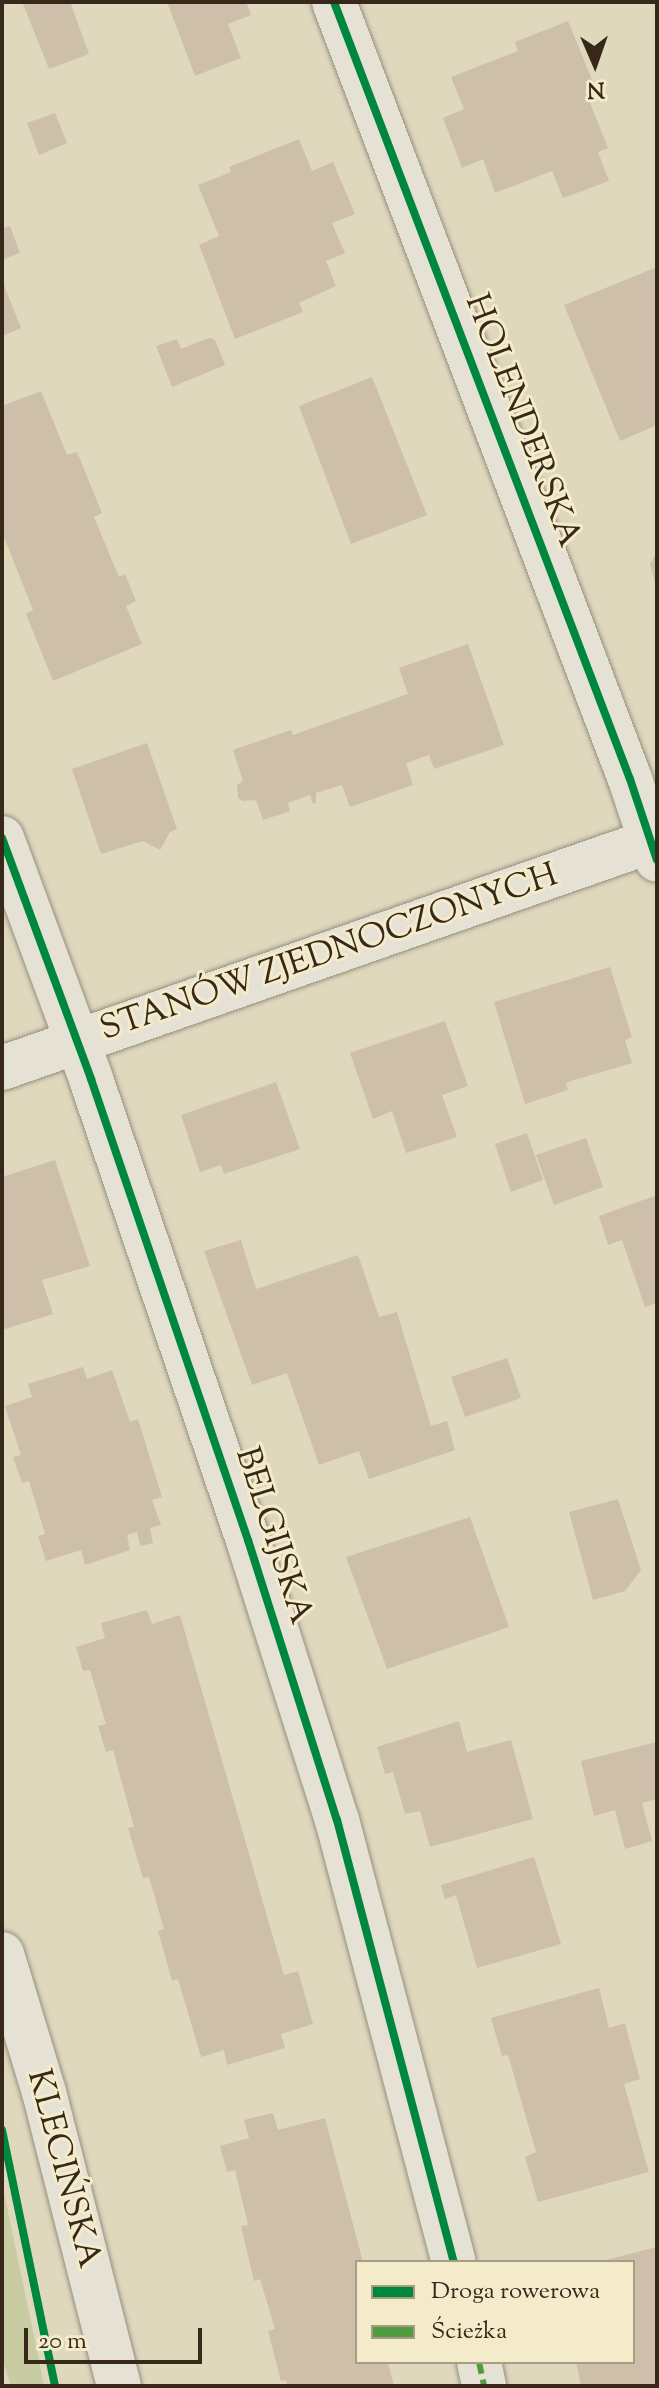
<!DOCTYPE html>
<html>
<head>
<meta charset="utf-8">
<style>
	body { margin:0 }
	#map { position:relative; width:659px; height:2388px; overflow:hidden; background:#dfd8bd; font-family:"Sorts Mill Goudy",serif }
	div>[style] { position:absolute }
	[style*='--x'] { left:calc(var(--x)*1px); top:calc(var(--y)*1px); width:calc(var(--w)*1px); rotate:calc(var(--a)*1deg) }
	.green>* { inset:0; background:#c8cca2 }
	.building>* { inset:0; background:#cebfaa }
	.roads { filter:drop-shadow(0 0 2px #958f7e) drop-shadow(0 0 2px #958f7e) }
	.minor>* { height:44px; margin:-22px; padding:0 22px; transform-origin:22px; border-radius:22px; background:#e5e1d4 }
	.quiet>* { height:6px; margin-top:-3px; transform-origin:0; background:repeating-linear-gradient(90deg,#519c3e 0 12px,transparent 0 18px) }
	.cycleway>* { height:8px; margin:-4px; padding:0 4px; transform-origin:4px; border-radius:4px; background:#00873e }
	span { translate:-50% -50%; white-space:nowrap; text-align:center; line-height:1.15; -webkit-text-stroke:6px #f4ebca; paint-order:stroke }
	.street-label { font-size:34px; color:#372819 }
	.frame { position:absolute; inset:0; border:4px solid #372819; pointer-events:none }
	.legend { position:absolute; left:355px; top:2260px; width:280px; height:104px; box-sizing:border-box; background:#f4ebca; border:2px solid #a89d83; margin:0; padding:10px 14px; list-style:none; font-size:24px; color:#372819 }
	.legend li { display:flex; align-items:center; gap:16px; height:40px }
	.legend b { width:40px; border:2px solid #a89d83 }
	.north { position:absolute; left:555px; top:24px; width:80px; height:80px; -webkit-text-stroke:6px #f4ebca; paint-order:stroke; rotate:178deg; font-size:22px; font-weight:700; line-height:32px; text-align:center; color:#372819 }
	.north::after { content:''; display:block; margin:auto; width:28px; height:36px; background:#372819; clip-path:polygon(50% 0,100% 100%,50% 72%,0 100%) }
	.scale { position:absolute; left:24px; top:2328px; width:178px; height:36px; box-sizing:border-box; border:4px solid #372819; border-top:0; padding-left:10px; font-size:24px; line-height:28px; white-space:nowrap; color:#372819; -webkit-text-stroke:6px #f4ebca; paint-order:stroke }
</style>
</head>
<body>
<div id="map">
	<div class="green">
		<i style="clip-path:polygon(2px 2183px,39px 2360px,44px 2386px,11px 2386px,2px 2358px)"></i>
	</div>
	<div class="building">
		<i style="clip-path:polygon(28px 2px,70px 2px,89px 54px,49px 69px,23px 4px)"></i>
		<i style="clip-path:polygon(167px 2px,246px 2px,251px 15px,228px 24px,241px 58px,195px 76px)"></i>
		<i style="clip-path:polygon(568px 21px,595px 87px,585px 90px,608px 148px,598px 152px,609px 181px,563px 198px,552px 171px,495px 193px,483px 159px,462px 168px,443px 118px,464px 109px,451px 77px,518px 51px,515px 42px)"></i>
		<i style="clip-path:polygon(55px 113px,67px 143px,39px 155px,27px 123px)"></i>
		<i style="clip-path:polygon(299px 139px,312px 171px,333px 162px,355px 214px,332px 223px,345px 253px,326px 261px,336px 286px,299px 303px,303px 312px,235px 339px,199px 245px,219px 236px,198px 185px,231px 172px,229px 167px)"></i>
		<i style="clip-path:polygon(10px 226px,20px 253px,2px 260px,2px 229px)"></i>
		<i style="clip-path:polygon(657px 267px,657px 425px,620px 441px,564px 305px)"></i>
		<i style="clip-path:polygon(2px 280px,21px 328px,2px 336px)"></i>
		<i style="clip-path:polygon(209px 338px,215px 340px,225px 365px,172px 387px,156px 346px,177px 339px,181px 349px)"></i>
		<i style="clip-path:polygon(372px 377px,427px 515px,351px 544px,299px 406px)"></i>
		<i style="clip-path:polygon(41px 391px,67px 455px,77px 452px,102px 513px,94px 517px,119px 577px,125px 574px,136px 601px,126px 606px,142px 644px,53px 681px,26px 614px,33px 610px,2px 532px,2px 406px)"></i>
		<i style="clip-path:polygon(657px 552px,657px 586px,656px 586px,650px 564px)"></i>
		<i style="clip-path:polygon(468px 644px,504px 745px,434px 769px,429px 755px,406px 763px,413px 785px,350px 807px,342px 785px,316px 793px,316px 803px,313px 804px,310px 795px,288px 803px,290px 811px,263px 820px,256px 800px,243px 801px,238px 798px,237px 785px,243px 781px,233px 750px,291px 730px,293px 735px,408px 694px,399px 668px)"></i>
		<i style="clip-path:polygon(147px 743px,177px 829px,170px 832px,160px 850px,143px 841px,101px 854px,72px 769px)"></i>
		<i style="clip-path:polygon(610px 967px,632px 1037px,625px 1040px,632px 1063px,571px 1081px,566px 1083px,568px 1090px,525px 1104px,494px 1002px)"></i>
		<i style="clip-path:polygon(445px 1021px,468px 1086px,442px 1095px,457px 1137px,406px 1153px,392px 1111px,373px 1119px,350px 1053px)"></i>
		<i style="clip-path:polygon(276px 1082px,300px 1149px,224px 1174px,221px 1165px,200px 1172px,181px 1115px)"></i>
		<i style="clip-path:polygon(527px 1133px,543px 1180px,511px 1192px,495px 1144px)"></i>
		<i style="clip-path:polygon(586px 1138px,603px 1187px,554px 1205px,536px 1155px)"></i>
		<i style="clip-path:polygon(55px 1160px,90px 1266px,42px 1280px,53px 1314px,2px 1330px,2px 1177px)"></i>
		<i style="clip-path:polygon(657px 1195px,657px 1303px,645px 1307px,622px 1240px,608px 1245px,599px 1216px)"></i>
		<i style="clip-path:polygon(241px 1240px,256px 1289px,358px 1255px,379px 1317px,397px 1312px,431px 1426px,447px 1421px,455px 1450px,369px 1479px,359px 1451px,319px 1465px,287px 1373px,252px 1385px,204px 1251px)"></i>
		<i style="clip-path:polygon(507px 1358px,521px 1398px,465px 1417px,451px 1377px)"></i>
		<i style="clip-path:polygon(83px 1367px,87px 1379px,112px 1370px,130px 1422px,138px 1419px,162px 1497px,152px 1500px,161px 1525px,150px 1528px,153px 1543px,140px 1546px,137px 1532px,127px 1535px,130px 1550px,85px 1565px,81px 1550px,46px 1561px,38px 1536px,45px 1534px,29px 1481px,22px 1483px,13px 1457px,21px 1455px,5px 1406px,32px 1397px,28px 1384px)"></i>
		<i style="clip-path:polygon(618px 1499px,641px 1570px,625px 1591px,593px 1600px,569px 1512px)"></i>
		<i style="clip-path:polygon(470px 1517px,509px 1627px,387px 1669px,346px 1557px)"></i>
		<i style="clip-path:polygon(147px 1610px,152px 1624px,180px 1615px,284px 1975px,298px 1971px,313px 2024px,281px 2034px,285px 2048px,227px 2065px,224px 2050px,201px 2057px,178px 1979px,172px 1981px,158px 1931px,164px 1929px,149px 1877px,143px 1878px,128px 1828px,134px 1827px,113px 1750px,106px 1752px,98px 1726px,106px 1724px,90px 1670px,83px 1671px,76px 1647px,105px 1638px,101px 1623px)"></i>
		<i style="clip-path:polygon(459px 1721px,467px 1752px,511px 1740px,533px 1819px,430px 1847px,420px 1811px,405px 1814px,393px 1772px,385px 1774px,377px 1747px)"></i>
		<i style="clip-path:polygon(657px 1742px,657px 1799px,642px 1803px,652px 1841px,625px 1849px,615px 1810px,594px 1816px,581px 1761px)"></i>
		<i style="clip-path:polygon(534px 1857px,561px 1944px,477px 1968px,456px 1895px,445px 1899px,441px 1885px)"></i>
		<i style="clip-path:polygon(599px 1988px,609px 2028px,625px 2023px,640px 2079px,624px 2084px,649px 2172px,538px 2202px,525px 2157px,536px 2152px,508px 2055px,502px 2056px,491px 2018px)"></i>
		<i style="clip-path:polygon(273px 2113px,278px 2130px,325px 2118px,363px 2262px,357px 2262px,357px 2362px,388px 2362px,394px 2386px,287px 2386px,286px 2380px,281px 2381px,268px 2331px,275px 2329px,260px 2279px,254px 2281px,241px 2226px,248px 2225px,235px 2170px,227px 2172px,220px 2146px,249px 2138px,244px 2120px)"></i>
		<i style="clip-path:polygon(657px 2247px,657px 2386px,581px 2386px,576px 2362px,633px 2362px,633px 2262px,602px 2261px)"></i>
	</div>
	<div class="roads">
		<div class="minor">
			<i style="--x:334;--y:2;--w:831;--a:69.15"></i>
			<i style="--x:630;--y:779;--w:85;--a:71.6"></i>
			<i style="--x:2;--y:838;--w:257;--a:69.7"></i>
			<i style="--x:91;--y:1079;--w:487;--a:71.2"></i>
			<i style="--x:248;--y:1540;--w:294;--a:72.4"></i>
			<i style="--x:337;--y:1820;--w:457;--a:75.2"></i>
			<i style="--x:2;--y:1068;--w:694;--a:-19.27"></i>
			<i style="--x:2;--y:1954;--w:144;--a:73.1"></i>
			<i style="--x:44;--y:2092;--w:303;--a:75.7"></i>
			<i style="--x:479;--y:2362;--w:25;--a:78"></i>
		</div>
	</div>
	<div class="quiet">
		<i style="--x:479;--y:2362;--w:25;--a:78"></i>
	</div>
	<div class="cycleway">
		<i style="--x:334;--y:2;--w:831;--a:69.15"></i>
		<i style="--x:630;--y:779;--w:85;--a:71.6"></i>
		<i style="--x:2;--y:838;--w:257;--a:69.7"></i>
		<i style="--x:91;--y:1079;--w:487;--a:71.2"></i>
		<i style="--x:248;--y:1540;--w:294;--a:72.4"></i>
		<i style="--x:337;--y:1820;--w:457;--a:75.2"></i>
		<i style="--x:2;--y:2130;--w:261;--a:78.3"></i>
	</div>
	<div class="street-label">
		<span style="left:522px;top:421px;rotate:69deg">HOLENDERSKA</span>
		<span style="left:329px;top:953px;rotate:-19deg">STANÓW ZJEDNOCZONYCH</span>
		<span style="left:273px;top:1536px;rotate:72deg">BELGIJSKA</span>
		<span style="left:63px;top:2169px;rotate:75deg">KLECIŃSKA</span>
	</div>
	<div class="frame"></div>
	<ul class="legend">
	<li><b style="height:10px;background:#00873e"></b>Droga rowerowa</li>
	<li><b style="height:10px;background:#519c3e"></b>Ścieżka</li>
	</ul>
	<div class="north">N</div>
	<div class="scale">20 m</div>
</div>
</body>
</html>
